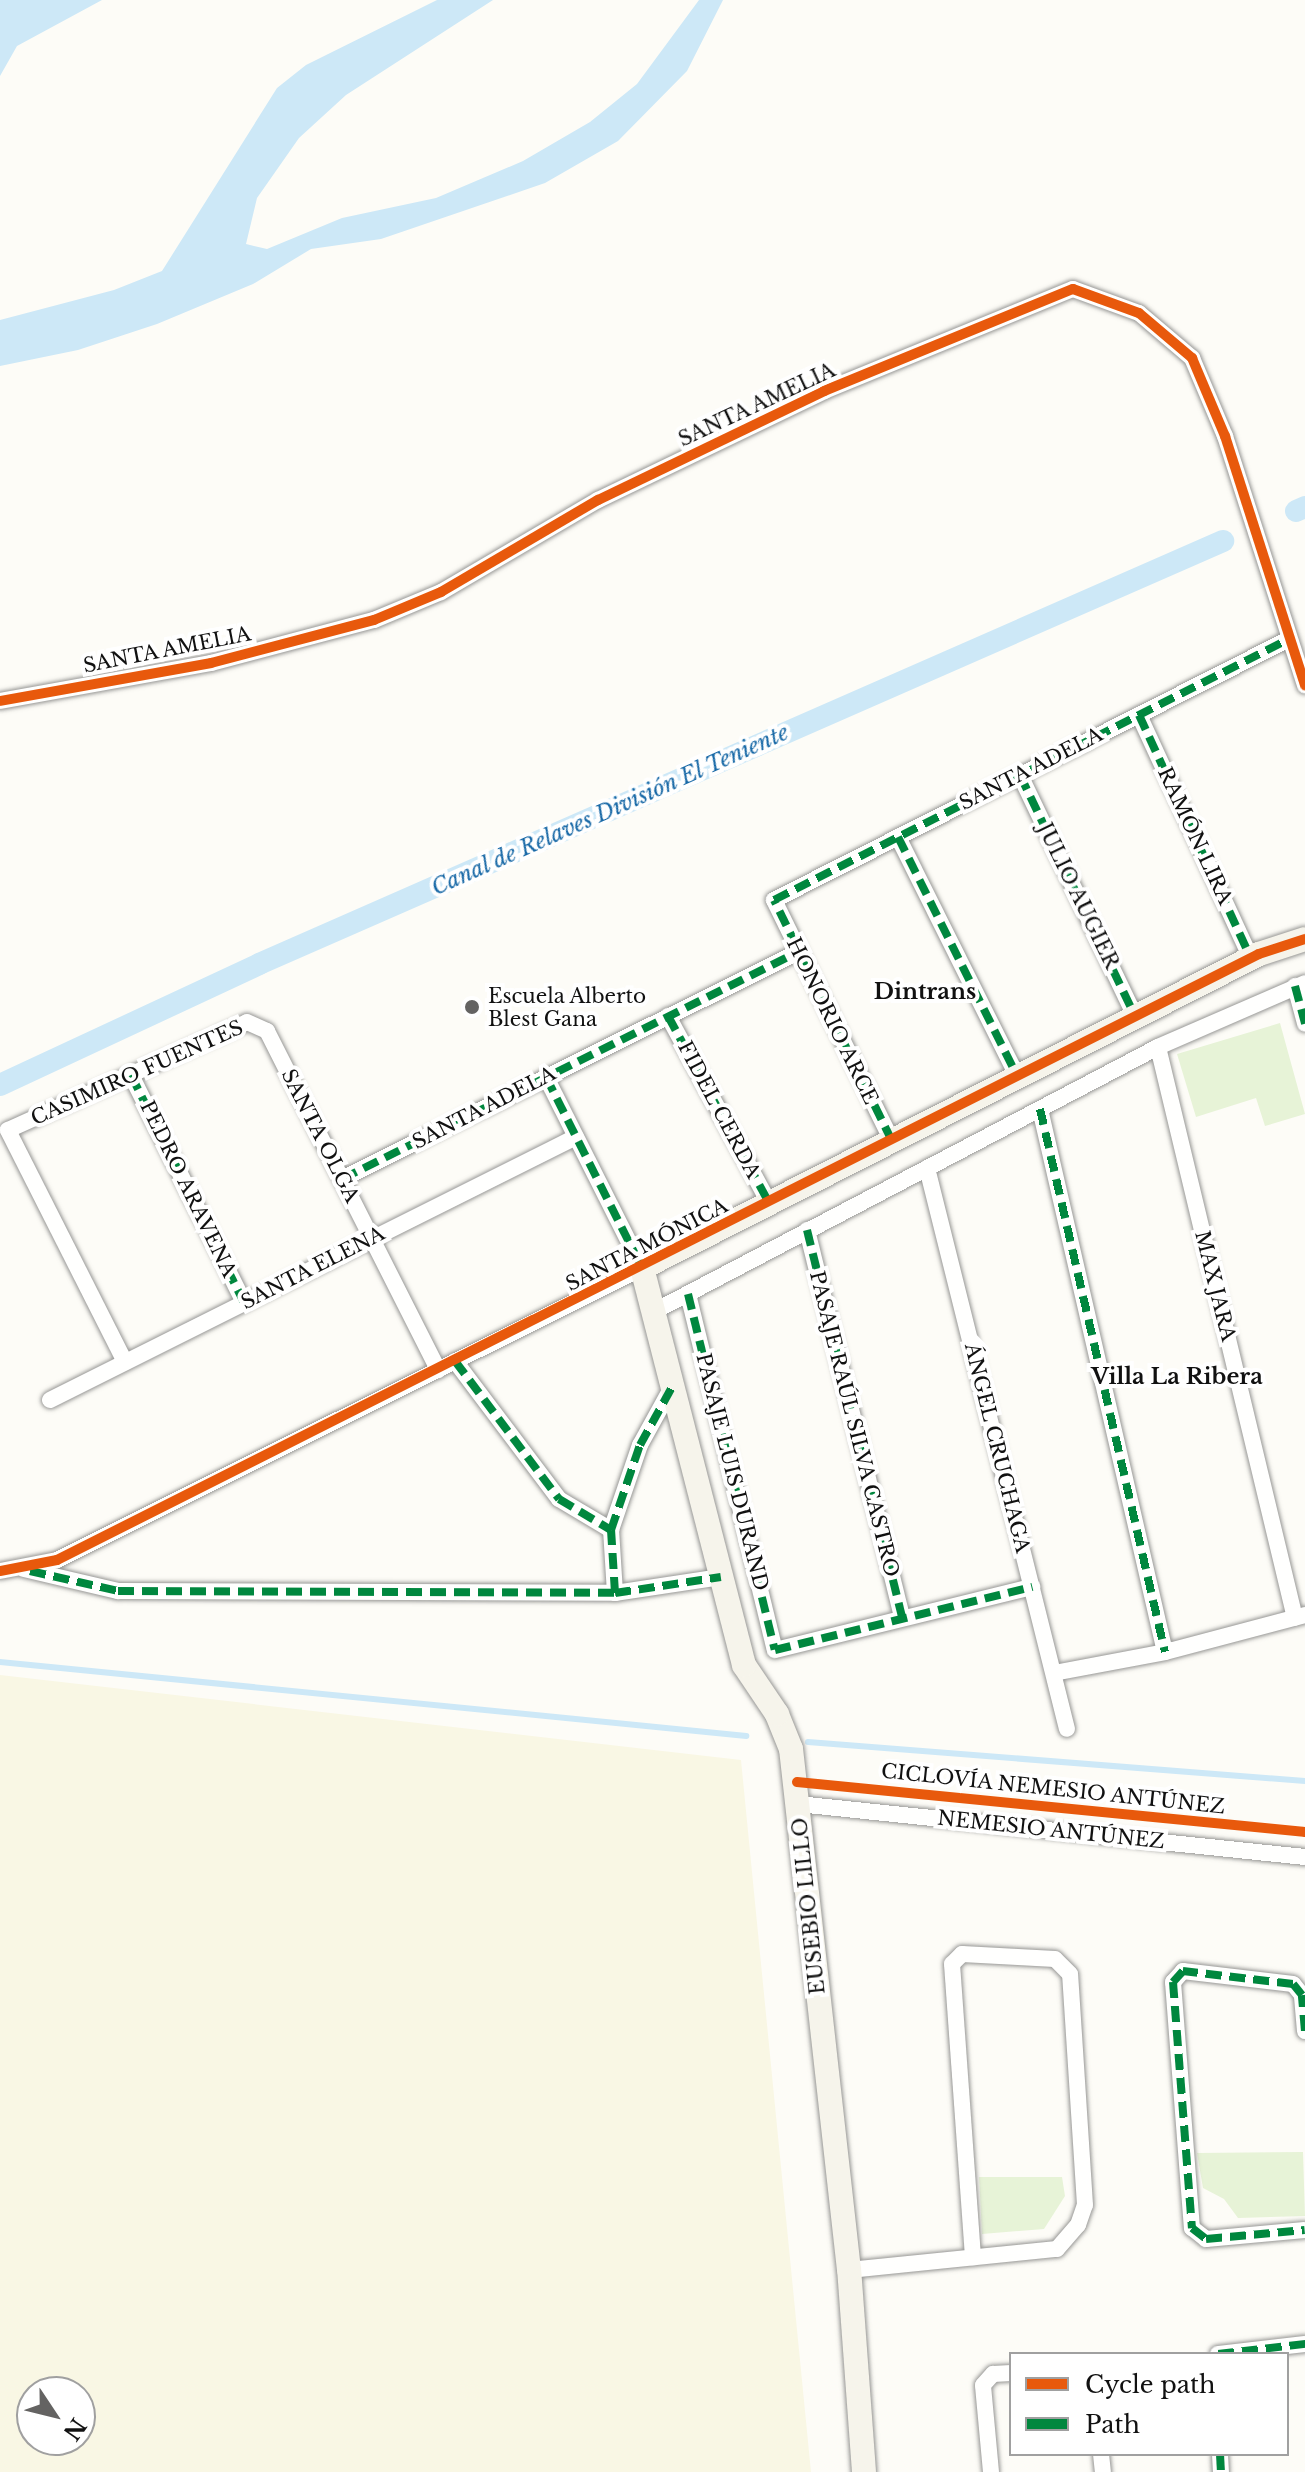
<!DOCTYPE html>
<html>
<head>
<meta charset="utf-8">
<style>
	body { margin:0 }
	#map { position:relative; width:1305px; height:2472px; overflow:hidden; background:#fdfcf7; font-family:"Libre Baskerville",serif }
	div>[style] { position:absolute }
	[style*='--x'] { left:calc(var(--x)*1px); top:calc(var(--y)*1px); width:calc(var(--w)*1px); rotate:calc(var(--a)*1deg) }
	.farmland>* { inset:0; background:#f9f7e4 }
	.green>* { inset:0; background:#e7f3d7 }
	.water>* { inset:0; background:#cde8f7 }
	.stream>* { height:6px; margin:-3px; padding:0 3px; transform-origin:3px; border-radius:3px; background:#cde8f7 }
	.canal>* { height:22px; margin:-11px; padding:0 11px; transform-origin:11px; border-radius:11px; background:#cde8f7 }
	.roads { filter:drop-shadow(0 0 2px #979795) drop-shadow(0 0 2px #979795) }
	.street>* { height:16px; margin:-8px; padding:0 8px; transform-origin:8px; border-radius:8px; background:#fffffe }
	.secondary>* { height:24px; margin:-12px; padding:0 12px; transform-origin:12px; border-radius:12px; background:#f6f4eb }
	.quiet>* { height:8px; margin-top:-4px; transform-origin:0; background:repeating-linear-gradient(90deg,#00873e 0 16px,transparent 0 24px) }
	.cycleway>* { height:10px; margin:-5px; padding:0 5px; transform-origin:5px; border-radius:5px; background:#e8590c }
	.dots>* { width:22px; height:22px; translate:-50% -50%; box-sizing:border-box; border:4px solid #fff; border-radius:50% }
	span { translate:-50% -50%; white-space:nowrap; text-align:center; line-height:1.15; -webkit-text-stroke:8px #fff; paint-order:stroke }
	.street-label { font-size:20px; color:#111 }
	.poi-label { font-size:20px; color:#111 }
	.left { translate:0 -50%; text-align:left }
	.water-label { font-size:22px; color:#1768a6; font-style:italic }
	.neighbourhood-label { font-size:22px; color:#111; font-weight:700 }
	.legend { position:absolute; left:1009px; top:2352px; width:280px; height:104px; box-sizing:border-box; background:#fff; border:2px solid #a0a0a0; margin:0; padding:10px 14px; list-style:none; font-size:24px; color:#111 }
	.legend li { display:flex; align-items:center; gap:16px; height:40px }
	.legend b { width:40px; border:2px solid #a0a0a0 }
	.north { position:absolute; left:16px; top:2376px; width:80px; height:80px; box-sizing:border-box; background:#fff; border:2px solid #a0a0a0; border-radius:50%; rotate:125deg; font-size:22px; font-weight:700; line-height:32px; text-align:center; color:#111 }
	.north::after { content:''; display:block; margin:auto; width:28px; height:36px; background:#646362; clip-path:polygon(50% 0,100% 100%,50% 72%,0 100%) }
</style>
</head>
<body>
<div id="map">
	<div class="farmland">
		<i style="clip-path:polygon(evenodd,0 1675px,741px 1760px,811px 2472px,0 2472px,0 1675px,32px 2392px,80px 2392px,80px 2440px,32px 2440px,32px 2392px)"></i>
	</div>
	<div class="green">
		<i style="clip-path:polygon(1280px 1023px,1305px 1114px,1265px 1126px,1256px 1098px,1196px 1117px,1177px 1054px)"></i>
		<i style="clip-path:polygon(1303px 2152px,1305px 2216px,1238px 2218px,1224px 2199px,1203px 2188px,1197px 2153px)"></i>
		<i style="clip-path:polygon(979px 2177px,1062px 2177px,1065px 2196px,1044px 2229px,982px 2234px)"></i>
	</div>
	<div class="water">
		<i style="clip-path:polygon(0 0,102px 0,17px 46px,0 76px)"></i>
		<i style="clip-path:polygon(437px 0,493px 0,346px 95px,299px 138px,257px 198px,246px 244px,267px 249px,342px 218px,436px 198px,523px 161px,590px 122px,637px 84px,699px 0,723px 0,687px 71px,618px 141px,545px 183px,381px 239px,311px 249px,253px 284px,157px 324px,78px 350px,0 366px,0 320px,114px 290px,162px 271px,277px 88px,306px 65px)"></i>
	</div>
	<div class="stream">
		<i style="--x:0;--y:1662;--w:750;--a:5.66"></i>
		<i style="--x:808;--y:1742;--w:499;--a:4.5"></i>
	</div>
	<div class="canal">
		<i style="--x:1296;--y:511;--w:10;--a:-24"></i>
		<i style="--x:0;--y:1085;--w:286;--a:-25"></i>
		<i style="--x:259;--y:964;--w:1053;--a:-23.69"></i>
	</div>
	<div class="roads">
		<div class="street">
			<i style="--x:0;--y:701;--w:214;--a:-10.2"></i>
			<i style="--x:211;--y:663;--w:169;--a:-14.8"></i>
			<i style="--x:374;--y:620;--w:73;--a:-22.7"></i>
			<i style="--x:441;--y:592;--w:182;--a:-30.4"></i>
			<i style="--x:598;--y:500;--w:251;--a:-25.7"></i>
			<i style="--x:824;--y:391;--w:269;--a:-22.3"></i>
			<i style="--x:1073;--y:289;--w:70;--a:20"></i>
			<i style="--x:1139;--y:313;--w:70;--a:40.3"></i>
			<i style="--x:1192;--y:358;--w:85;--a:67.1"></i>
			<i style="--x:1225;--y:436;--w:262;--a:72.2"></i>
			<i style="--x:1139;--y:715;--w:268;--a:65.3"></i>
			<i style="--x:1020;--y:775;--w:267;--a:64.5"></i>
			<i style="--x:898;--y:837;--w:267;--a:63.5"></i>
			<i style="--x:1295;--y:986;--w:39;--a:75"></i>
			<i style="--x:668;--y:1016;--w:213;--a:61.6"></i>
			<i style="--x:1158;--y:1047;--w:587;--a:76.51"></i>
			<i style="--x:131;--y:1075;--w:254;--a:63.6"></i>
			<i style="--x:1040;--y:1109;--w:557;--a:77.04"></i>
			<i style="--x:892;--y:1141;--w:268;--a:-116.1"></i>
			<i style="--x:774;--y:900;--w:577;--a:-26.88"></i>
			<i style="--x:927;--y:1168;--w:578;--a:75.99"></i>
			<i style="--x:342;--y:1179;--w:509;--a:-26.46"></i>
			<i style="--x:807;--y:1230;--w:399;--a:76.2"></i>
			<i style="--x:688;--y:1294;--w:366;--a:76.3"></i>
			<i style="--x:775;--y:1650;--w:265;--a:-13.8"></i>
			<i style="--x:653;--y:1312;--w:570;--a:-27.69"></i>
			<i style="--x:1158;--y:1047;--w:160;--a:-23.5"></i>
			<i style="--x:455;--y:1361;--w:173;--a:53"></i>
			<i style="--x:559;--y:1499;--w:61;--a:30.8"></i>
			<i style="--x:125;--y:1362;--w:260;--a:-116.8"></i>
			<i style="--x:8;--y:1130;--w:262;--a:-24.3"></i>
			<i style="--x:247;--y:1022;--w:22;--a:24"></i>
			<i style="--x:267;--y:1031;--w:380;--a:63.2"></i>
			<i style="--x:50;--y:1400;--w:588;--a:-26.57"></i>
			<i style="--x:24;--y:1569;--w:97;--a:13.2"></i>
			<i style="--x:118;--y:1591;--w:497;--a:0.2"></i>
			<i style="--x:615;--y:1593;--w:107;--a:-8.6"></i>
			<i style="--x:0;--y:1571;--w:58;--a:-10.9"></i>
			<i style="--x:57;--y:1560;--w:654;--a:-26.53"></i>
			<i style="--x:642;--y:1268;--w:214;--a:-116.7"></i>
			<i style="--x:615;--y:1593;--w:63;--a:-93.6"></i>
			<i style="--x:611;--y:1530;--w:90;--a:-71.2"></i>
			<i style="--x:640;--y:1445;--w:66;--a:-61.1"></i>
			<i style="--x:1054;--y:1673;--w:113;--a:-10.7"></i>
			<i style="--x:1165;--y:1652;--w:145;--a:-14.8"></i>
			<i style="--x:798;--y:1804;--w:510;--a:5.97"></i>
			<i style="--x:1305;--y:2031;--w:36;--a:-95"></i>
			<i style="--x:1302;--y:1995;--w:14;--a:-129"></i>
			<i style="--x:1293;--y:1984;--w:111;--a:-173.3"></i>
			<i style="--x:1183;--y:1971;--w:15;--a:132"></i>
			<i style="--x:1173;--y:1982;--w:247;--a:85.6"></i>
			<i style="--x:1192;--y:2228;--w:18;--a:38"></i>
			<i style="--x:1206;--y:2239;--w:99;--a:-5.2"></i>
			<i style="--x:849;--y:2270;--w:209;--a:-5.8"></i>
			<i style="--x:1057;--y:2249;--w:32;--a:-49"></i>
			<i style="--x:1078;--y:2225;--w:21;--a:-71"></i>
			<i style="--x:1085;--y:2205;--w:231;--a:-93.7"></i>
			<i style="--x:1070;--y:1974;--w:21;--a:-135"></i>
			<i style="--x:1055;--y:1959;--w:93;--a:-176.9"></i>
			<i style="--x:962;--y:1954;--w:14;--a:135"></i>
			<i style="--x:952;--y:1964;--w:294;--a:85.9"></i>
			<i style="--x:1218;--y:2354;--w:88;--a:-6.6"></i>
			<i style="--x:1101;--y:2454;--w:18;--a:84"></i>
			<i style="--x:1220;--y:2454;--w:18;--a:87"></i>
			<i style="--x:991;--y:2472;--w:87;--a:-95.3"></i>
			<i style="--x:983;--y:2385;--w:15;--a:-48"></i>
			<i style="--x:993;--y:2374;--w:18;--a:-3"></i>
		</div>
		<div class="secondary">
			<i style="--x:864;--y:2472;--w:203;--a:-94.2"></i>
			<i style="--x:849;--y:2270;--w:524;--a:-96.35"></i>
			<i style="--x:791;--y:1749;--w:38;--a:-112"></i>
			<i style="--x:777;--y:1714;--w:59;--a:-124"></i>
			<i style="--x:744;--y:1665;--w:410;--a:-104.4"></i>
			<i style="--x:642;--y:1268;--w:692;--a:-26.97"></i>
			<i style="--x:1259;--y:954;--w:48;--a:-18.1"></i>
		</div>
	</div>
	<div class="quiet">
		<i style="--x:1139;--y:715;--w:268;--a:65.3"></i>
		<i style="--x:1020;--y:775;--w:267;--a:64.5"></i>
		<i style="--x:898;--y:837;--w:267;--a:63.5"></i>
		<i style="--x:1295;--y:986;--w:39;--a:75"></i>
		<i style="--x:668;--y:1016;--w:213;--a:61.6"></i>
		<i style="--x:131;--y:1075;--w:254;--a:63.6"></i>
		<i style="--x:546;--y:1077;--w:214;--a:63.3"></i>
		<i style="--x:1040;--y:1109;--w:557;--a:77.04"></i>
		<i style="--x:892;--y:1141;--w:268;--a:-116.1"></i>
		<i style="--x:774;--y:900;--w:577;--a:-26.88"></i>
		<i style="--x:342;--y:1179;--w:509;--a:-26.46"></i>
		<i style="--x:807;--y:1230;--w:399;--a:76.2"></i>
		<i style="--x:688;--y:1294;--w:366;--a:76.3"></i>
		<i style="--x:775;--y:1650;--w:265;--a:-13.8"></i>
		<i style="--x:455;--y:1361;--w:173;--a:53"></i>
		<i style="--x:559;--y:1499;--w:61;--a:30.8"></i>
		<i style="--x:30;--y:1571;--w:90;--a:12.8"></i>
		<i style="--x:118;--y:1591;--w:497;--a:0.2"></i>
		<i style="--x:615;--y:1593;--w:107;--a:-8.6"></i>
		<i style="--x:615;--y:1593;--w:63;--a:-93.6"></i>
		<i style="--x:611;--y:1530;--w:90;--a:-71.2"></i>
		<i style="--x:640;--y:1445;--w:66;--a:-61.1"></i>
		<i style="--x:1305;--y:2031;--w:36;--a:-95"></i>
		<i style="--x:1302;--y:1995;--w:14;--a:-129"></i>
		<i style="--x:1293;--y:1984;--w:111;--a:-173.3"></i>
		<i style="--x:1183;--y:1971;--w:15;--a:132"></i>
		<i style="--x:1173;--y:1982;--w:247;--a:85.6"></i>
		<i style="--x:1192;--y:2228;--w:18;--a:38"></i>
		<i style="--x:1206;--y:2239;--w:99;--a:-5.2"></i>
		<i style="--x:1218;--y:2354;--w:88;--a:-6.6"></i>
		<i style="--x:1220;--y:2454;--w:18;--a:87"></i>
	</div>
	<div class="cycleway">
		<i style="--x:0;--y:701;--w:214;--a:-10.2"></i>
		<i style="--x:211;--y:663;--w:169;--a:-14.8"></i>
		<i style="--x:374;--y:620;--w:73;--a:-22.7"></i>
		<i style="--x:441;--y:592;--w:182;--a:-30.4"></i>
		<i style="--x:598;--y:500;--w:251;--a:-25.7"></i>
		<i style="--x:824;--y:391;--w:269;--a:-22.3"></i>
		<i style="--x:1073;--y:289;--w:70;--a:20"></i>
		<i style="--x:1139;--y:313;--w:70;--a:40.3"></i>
		<i style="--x:1192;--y:358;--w:85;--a:67.1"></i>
		<i style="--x:1225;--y:436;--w:262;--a:72.2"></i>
		<i style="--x:0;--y:1571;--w:58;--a:-10.9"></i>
		<i style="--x:57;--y:1560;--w:1346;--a:-26.76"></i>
		<i style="--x:1259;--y:954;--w:48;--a:-18.1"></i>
		<i style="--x:797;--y:1782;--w:510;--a:5.62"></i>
	</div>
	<div class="dots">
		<i style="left:472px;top:1007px;background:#646362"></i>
	</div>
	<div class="street-label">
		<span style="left:757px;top:405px;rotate:-25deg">SANTA AMELIA</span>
		<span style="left:167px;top:650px;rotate:-11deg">SANTA AMELIA</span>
		<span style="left:1031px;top:769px;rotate:-27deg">SANTA ADELA</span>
		<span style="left:1195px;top:836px;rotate:65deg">RAMÓN LIRA</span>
		<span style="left:1078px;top:896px;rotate:64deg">JULIO AUGIER</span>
		<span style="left:832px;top:1021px;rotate:64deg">HONORIO ARCE</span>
		<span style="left:137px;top:1073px;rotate:-24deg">CASIMIRO FUENTES</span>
		<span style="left:484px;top:1108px;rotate:-27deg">SANTA ADELA</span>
		<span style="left:719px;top:1110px;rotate:62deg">FIDEL CERDA</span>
		<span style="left:320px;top:1136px;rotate:63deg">SANTA OLGA</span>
		<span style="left:188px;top:1189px;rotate:64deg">PEDRO ARAVENA</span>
		<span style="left:647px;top:1245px;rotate:-27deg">SANTA MÓNICA</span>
		<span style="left:313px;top:1268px;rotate:-27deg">SANTA ELENA</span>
		<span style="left:1215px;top:1286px;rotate:76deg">MAX JARA</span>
		<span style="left:854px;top:1424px;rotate:76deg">PASAJE RAÚL SILVA CASTRO</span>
		<span style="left:997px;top:1448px;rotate:76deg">ÁNGEL CRUCHAGA</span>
		<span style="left:732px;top:1472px;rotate:76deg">PASAJE LUIS DURAND</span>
		<span style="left:1053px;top:1789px;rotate:6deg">CICLOVÍA NEMESIO ANTÚNEZ</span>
		<span style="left:1051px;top:1830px;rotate:6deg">NEMESIO ANTÚNEZ</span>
		<span style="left:809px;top:1906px;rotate:-96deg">EUSEBIO LILLO</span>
	</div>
	<div class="poi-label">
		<span class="left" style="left:488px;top:1008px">Escuela Alberto<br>Blest Gana</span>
	</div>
	<div class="water-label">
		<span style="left:610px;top:810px;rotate:-24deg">Canal de Relaves División El Teniente</span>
	</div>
	<div class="neighbourhood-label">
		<span style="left:925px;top:992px">Dintrans</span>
		<span style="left:1177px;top:1377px">Villa La Ribera</span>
	</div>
	<ul class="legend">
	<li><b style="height:10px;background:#e8590c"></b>Cycle path</li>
	<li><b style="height:10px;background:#00873e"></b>Path</li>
	</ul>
	<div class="north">N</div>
</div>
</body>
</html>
